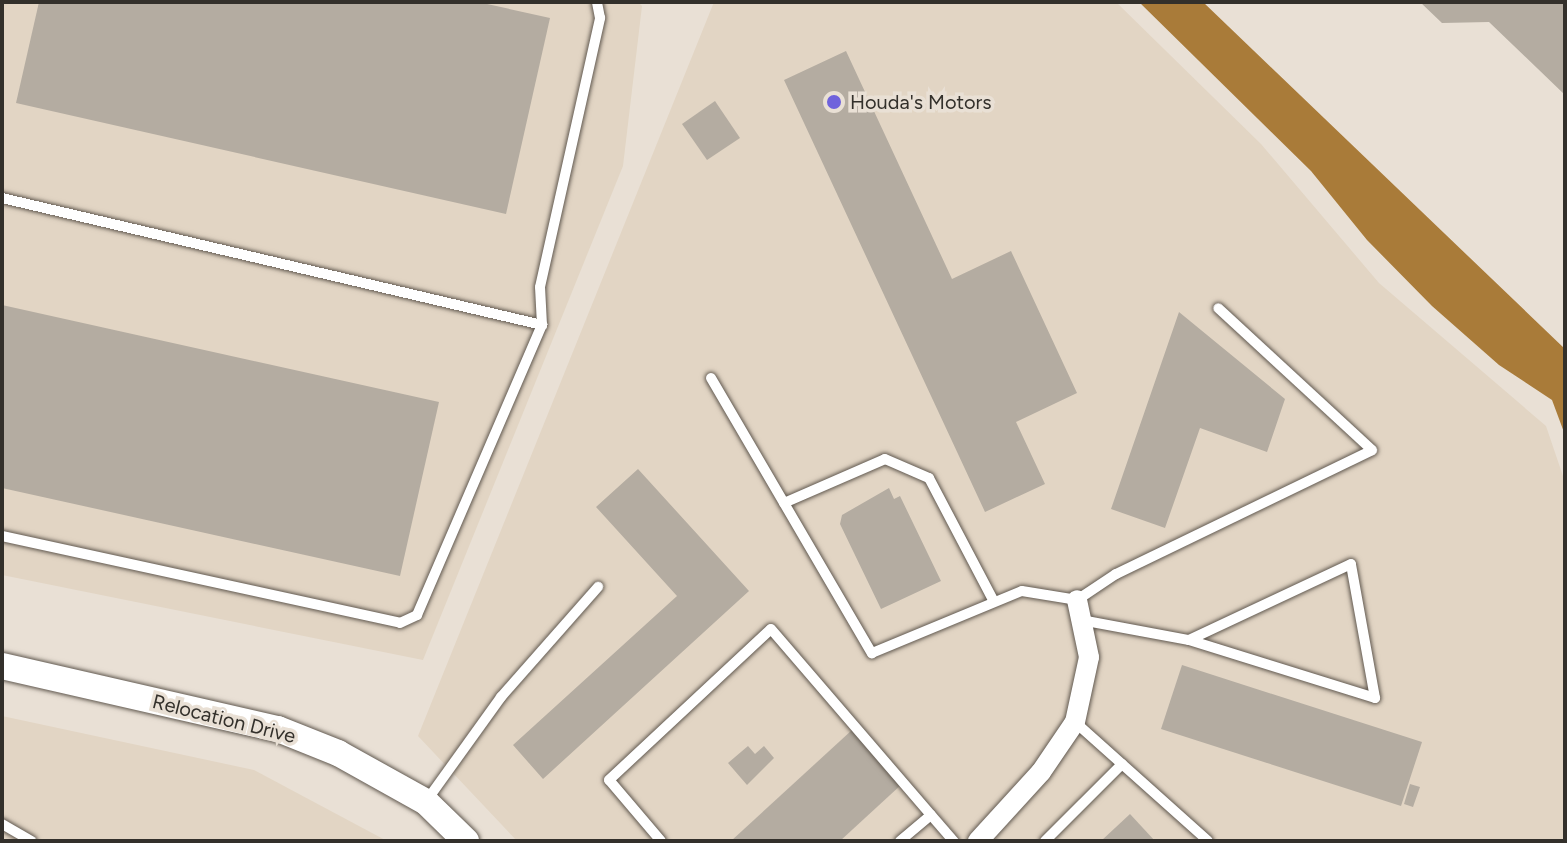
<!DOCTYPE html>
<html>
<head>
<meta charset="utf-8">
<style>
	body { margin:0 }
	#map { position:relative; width:1567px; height:843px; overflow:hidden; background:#e9e0d5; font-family:Figtree,sans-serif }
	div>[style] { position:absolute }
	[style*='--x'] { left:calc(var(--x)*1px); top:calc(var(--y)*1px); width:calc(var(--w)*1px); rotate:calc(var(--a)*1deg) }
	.built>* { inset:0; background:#e2d5c4 }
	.water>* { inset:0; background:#a97b39 }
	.building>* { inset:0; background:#b4aca1 }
	.roads { filter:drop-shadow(0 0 2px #615950) drop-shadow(0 0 2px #615950) }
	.service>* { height:10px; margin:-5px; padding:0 5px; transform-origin:5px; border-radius:5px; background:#fff }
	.minor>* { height:20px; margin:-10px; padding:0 10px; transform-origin:10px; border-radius:10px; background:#fff }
	.tertiary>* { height:26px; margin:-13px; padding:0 13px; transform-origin:13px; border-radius:13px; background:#fff }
	.dots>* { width:22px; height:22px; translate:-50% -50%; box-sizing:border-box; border:4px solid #e9e0d5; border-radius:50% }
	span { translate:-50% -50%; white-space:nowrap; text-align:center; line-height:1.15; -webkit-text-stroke:7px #e9e0d5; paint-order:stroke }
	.poi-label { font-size:20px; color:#33302b }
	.left { translate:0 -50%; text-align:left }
	.street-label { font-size:20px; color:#33302b }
	.frame { position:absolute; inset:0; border:4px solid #33302b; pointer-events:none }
</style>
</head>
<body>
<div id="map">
	<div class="built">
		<i style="clip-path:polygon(2px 2px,638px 2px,642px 6px,623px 166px,423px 660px,2px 575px)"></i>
		<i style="clip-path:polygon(714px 2px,1116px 2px,1261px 144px,1379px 283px,1546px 426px,1565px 482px,1565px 841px,517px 841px,418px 736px)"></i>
		<i style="clip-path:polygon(2px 716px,254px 770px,387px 841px,2px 841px)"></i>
	</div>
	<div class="water">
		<i style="clip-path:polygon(1139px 2px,1203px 2px,1565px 349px,1565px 435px,1552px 400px,1499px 365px,1432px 306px,1367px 240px,1311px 171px)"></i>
	</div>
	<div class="building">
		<i style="clip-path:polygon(39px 2px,478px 2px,550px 18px,506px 214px,16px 103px)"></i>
		<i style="clip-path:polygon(1420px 2px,1565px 2px,1565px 95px,1489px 22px,1442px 23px)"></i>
		<i style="clip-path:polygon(846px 51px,952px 279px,1011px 251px,1077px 393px,1016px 422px,1045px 484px,985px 512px,784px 80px)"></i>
		<i style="clip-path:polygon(715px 101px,740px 138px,707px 160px,682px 124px)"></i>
		<i style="clip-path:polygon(2px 305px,439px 402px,400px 576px,2px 488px)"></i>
		<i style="clip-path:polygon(1179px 312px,1285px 399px,1267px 452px,1200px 428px,1165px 528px,1111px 509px)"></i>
		<i style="clip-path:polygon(638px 469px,749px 591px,543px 779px,513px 745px,677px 596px,596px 507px)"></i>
		<i style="clip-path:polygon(889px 488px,894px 499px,900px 496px,941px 581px,881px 609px,840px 524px,842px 515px)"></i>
		<i style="clip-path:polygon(1182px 665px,1422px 742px,1401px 806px,1161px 729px)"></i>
		<i style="clip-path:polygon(852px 730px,902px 784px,840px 841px,731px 841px)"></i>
		<i style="clip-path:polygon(748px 746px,755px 754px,764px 746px,774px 758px,747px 785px,728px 763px)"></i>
		<i style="clip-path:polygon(1410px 784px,1420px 787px,1413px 807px,1404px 804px)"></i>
		<i style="clip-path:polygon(1130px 814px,1155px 841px,1101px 841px)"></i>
	</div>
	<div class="roads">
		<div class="service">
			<i style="--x:2;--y:198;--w:555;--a:13.23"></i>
			<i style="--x:711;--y:378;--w:319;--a:59.7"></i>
			<i style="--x:872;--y:653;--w:162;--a:-22.5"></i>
			<i style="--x:1022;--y:591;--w:56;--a:9.3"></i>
			<i style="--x:1077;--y:600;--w:47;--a:-33.7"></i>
			<i style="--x:1116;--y:574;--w:284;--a:-25.8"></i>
			<i style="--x:1372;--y:450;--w:209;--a:-137.3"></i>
			<i style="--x:784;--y:503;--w:110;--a:-23.5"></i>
			<i style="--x:885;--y:459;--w:48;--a:23.4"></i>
			<i style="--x:929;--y:478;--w:138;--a:62.3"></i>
			<i style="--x:2;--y:536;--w:407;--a:12.3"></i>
			<i style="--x:400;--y:623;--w:19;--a:-25"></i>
			<i style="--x:417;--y:615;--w:316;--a:-66.7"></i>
			<i style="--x:542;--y:325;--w:38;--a:-93"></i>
			<i style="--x:540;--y:287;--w:276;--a:-77.4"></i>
			<i style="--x:600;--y:18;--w:16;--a:-101"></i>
			<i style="--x:1081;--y:620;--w:110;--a:10.5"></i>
			<i style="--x:1189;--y:640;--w:195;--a:17.3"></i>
			<i style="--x:1375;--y:698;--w:136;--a:-100.2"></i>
			<i style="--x:1351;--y:564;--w:179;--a:154.9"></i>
			<i style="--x:1075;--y:722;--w:178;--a:41.8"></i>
			<i style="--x:427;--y:800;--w:127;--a:-54.3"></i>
			<i style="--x:501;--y:697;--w:147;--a:-48.6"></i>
			<i style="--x:2;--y:824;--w:34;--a:30"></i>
			<i style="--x:661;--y:841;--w:80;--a:-130.4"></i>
			<i style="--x:609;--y:780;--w:221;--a:-43"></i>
			<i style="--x:771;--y:629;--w:245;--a:49.3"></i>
			<i style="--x:900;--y:841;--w:40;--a:-40"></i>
			<i style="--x:931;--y:815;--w:35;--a:49"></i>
			<i style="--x:1045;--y:841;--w:109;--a:-45"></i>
		</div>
		<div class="minor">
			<i style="--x:978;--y:841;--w:93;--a:-47.6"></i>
			<i style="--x:1041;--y:772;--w:60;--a:-55.8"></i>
			<i style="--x:1075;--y:722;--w:66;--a:-77.8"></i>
			<i style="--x:1089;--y:657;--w:58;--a:-101.9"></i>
		</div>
		<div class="tertiary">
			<i style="--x:2;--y:666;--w:283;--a:12.9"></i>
			<i style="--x:278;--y:729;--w:65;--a:21.8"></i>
			<i style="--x:338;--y:753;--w:101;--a:29.1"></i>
			<i style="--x:426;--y:802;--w:56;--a:44.3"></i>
		</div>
	</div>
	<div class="dots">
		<i style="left:834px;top:102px;background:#6f62dc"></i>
	</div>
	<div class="poi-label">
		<span class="left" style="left:850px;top:102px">Houda's Motors</span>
	</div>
	<div class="street-label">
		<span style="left:224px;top:719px;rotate:14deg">Relocation Drive</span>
	</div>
	<div class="frame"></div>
</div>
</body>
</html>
